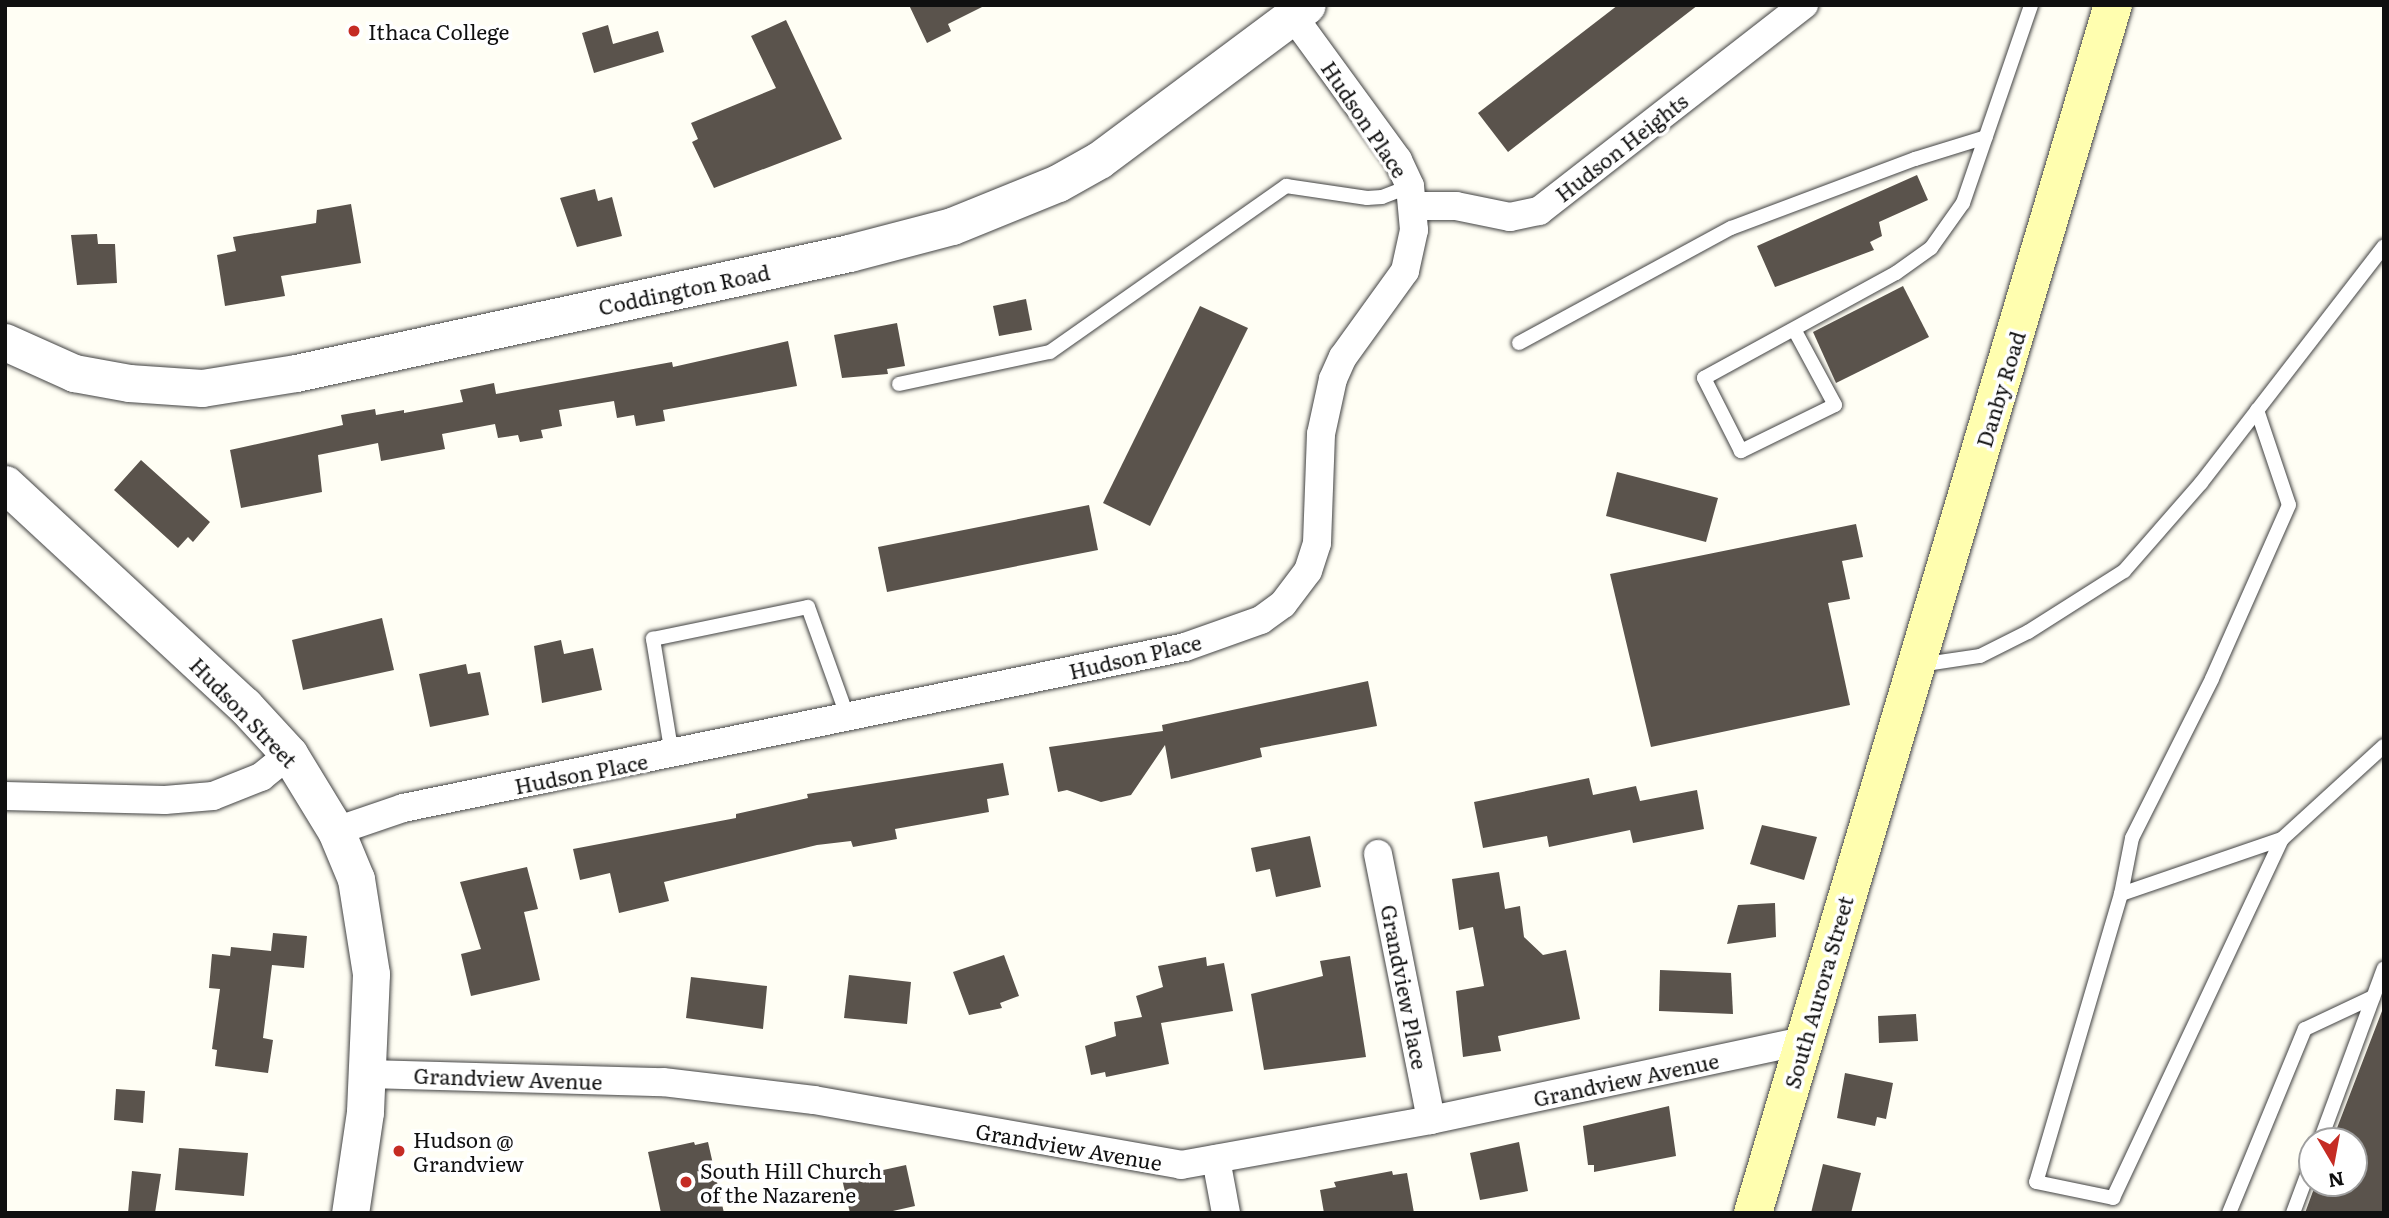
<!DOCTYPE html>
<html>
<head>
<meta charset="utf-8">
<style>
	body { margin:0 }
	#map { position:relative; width:2389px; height:1218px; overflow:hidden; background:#fffef4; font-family:Literata,serif }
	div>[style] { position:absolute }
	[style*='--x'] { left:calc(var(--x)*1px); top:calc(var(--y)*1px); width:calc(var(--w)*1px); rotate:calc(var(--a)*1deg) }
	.building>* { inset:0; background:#5a534c }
	.roads { filter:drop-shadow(0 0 2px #434343) drop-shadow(0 0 2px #434343) }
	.service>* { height:14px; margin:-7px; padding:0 7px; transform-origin:7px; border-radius:7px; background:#fff }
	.minor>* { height:28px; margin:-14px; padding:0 14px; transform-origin:14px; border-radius:14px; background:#fff }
	.tertiary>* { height:37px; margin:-18.5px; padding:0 18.5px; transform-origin:18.5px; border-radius:18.5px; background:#fff }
	.secondary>* { height:38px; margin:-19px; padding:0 19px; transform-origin:19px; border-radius:19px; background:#fffeaf }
	.dots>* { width:19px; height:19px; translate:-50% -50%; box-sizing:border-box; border:4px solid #fff; border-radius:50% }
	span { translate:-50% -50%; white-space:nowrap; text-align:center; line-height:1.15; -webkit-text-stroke:7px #fff; paint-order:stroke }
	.poi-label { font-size:21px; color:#101010 }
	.left { translate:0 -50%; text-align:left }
	.street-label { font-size:21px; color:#101010 }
	.frame { position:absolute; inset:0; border:7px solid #101010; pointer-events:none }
	.north { position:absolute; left:2298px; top:1127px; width:70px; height:70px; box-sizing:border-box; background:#fff; border:2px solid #9f9f9f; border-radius:50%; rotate:170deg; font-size:19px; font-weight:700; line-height:28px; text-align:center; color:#101010 }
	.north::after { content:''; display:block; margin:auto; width:24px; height:32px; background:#c52c24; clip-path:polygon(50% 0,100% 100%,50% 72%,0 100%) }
</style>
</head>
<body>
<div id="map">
	<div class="building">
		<i style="clip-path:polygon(909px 5px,986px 5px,948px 24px,951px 31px,927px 43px)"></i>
		<i style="clip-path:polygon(1618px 5px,1698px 5px,1508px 152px,1478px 113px)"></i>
		<i style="clip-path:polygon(786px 20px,842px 139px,714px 188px,692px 142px,698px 139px,691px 123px,776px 88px,751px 36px)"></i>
		<i style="clip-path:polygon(608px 25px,613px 44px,658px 31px,664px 52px,594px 73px,582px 33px)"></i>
		<i style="clip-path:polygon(1917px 175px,1928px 200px,1879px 222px,1882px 236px,1870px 242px,1874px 250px,1775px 287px,1757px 246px)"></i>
		<i style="clip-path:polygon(595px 189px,598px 201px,612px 197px,622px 236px,577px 247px,560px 198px)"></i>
		<i style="clip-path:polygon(351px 204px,361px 263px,281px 276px,285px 296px,225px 306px,217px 255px,236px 251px,233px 237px,316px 223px,317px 210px)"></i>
		<i style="clip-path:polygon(97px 234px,98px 244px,115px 244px,117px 283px,77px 285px,71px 235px)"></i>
		<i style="clip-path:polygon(1903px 286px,1929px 337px,1836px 383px,1813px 332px)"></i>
		<i style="clip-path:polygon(1026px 299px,1032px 330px,999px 336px,993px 306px)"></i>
		<i style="clip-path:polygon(1200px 306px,1248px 328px,1150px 526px,1103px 503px)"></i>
		<i style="clip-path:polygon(897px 323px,905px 366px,887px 369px,888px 374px,842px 378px,834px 335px)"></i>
		<i style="clip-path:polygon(788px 341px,797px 386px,663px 410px,665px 421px,636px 426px,634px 415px,617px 418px,614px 401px,559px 410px,562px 426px,541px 430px,543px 438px,520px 442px,518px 435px,498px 438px,495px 424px,442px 434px,445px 449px,381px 461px,378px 443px,318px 455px,322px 492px,241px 508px,230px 450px,343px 425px,341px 415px,375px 409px,376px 415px,404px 410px,404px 413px,463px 402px,460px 390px,494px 383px,496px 394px,672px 362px,673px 367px)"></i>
		<i style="clip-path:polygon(141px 460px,210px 522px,193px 542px,188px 537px,178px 548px,114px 490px)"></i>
		<i style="clip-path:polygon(1617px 472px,1718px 498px,1706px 542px,1606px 516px)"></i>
		<i style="clip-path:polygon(1089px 505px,1098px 550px,887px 592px,878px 547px)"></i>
		<i style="clip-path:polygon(1856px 524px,1863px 557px,1842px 561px,1850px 599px,1828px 603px,1850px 705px,1651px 747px,1610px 574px)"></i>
		<i style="clip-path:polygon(382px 618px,394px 670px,303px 690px,292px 640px)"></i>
		<i style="clip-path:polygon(561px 640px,564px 654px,593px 648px,602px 690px,542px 703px,534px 646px)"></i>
		<i style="clip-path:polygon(466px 664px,468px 674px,480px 672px,489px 715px,430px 727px,419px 674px)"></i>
		<i style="clip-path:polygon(1368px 681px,1377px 726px,1260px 748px,1262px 757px,1171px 779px,1165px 745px,1131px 795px,1101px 802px,1067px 790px,1058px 792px,1049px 747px,1163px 731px,1162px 725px)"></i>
		<i style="clip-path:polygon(1003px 763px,1009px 795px,987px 799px,989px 812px,895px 829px,897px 839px,853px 847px,851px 841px,817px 845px,664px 882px,669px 901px,619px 913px,610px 873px,580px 880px,573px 849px,736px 818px,736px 814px,808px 798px,807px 794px)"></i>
		<i style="clip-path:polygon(1589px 778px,1593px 795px,1636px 786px,1640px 801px,1697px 790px,1704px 829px,1633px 843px,1630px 830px,1549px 847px,1547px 836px,1483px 848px,1474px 802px)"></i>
		<i style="clip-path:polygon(1762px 825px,1817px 837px,1804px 880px,1750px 864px)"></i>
		<i style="clip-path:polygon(1310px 836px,1321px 887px,1276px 897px,1270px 869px,1256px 872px,1251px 848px)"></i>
		<i style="clip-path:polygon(527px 867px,538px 909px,524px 912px,540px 980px,471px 996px,461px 954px,481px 949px,460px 882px)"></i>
		<i style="clip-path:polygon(1499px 872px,1505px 909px,1520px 906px,1524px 937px,1543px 955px,1566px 950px,1580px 1019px,1498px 1036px,1501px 1051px,1463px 1057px,1456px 991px,1484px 986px,1473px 927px,1459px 930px,1452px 879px)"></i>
		<i style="clip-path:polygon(1775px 903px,1776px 937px,1727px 944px,1738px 905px)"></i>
		<i style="clip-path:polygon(273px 933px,307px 936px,304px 968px,272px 965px,263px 1038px,273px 1040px,268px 1073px,215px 1066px,217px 1050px,212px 1049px,220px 989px,209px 988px,212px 954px,230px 956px,231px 947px,271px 951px)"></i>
		<i style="clip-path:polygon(1004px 955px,1019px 996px,1000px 1003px,1002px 1008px,969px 1015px,953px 972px)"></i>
		<i style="clip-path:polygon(1350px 956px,1366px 1057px,1264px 1070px,1251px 994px,1323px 976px,1320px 961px)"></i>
		<i style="clip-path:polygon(1206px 957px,1207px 966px,1224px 963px,1233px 1011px,1161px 1023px,1169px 1064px,1106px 1077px,1105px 1072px,1091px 1075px,1085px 1046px,1116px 1036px,1114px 1022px,1142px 1017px,1136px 996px,1163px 987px,1158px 966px)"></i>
		<i style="clip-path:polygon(1660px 970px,1731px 973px,1733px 1014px,1659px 1011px)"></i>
		<i style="clip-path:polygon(849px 975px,911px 982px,907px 1024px,844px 1018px)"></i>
		<i style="clip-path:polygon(691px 977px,767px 986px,763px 1029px,686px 1018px)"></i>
		<i style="clip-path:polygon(2382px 1011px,2384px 1213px,2305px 1213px,2316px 1183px,2354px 1183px,2354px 1141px,2332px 1141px)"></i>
		<i style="clip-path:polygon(1916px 1014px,1918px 1041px,1879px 1043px,1878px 1016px)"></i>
		<i style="clip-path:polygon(1845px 1073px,1893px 1083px,1886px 1119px,1877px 1117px,1875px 1126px,1837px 1118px)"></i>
		<i style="clip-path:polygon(116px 1089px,145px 1091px,143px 1123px,114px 1120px)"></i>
		<i style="clip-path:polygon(1669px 1106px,1676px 1156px,1594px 1172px,1594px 1165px,1588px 1165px,1583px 1126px)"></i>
		<i style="clip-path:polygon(694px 1142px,695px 1145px,708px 1142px,724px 1213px,661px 1213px,648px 1152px)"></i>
		<i style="clip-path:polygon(1519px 1142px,1528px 1191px,1480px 1200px,1470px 1153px)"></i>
		<i style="clip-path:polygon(179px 1148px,248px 1153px,244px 1196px,175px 1190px)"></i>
		<i style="clip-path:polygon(1823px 1164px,1861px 1173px,1851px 1213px,1811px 1213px)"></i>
		<i style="clip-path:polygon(906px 1165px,915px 1206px,884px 1213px,850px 1213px,842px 1179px)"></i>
		<i style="clip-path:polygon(132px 1171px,161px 1174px,155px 1213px,128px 1213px)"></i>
		<i style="clip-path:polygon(1392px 1171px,1393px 1175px,1407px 1173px,1414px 1213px,1324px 1213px,1320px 1190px,1336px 1187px,1334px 1182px)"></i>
	</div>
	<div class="roads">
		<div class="service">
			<i style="--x:1795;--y:331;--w:84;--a:61.6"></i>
			<i style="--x:1835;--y:405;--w:105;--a:153.9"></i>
			<i style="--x:1741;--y:451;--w:82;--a:-116.9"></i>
			<i style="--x:1704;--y:378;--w:219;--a:-28.7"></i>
			<i style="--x:1896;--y:273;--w:43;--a:-35.5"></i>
			<i style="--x:1931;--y:248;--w:55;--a:-54.6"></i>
			<i style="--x:1963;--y:203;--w:209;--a:-71"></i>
			<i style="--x:1519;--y:343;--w:241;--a:-28.5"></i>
			<i style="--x:1731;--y:228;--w:197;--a:-20.6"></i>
			<i style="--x:1915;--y:159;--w:74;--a:-17.2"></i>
			<i style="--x:899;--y:384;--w:154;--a:-12"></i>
			<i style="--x:1050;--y:352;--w:289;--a:-35.1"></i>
			<i style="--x:1286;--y:186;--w:82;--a:8.4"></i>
			<i style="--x:1367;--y:198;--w:15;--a:-4"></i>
			<i style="--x:1382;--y:197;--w:30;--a:-21"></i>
			<i style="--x:2257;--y:410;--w:100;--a:71.4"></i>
			<i style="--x:2289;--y:505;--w:190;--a:113.9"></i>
			<i style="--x:2212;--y:679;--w:178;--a:116.7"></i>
			<i style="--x:2132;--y:838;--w:57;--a:101.1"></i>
			<i style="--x:2121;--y:894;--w:300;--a:106.4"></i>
			<i style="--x:2036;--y:1182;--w:79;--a:11.7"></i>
			<i style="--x:2113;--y:1198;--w:397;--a:-64.8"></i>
			<i style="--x:2282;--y:839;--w:138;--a:-42.4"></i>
			<i style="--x:1919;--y:665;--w:62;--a:-8.4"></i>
			<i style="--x:1980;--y:656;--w:54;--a:-26.6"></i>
			<i style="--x:2028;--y:632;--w:114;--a:-32.4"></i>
			<i style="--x:2124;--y:571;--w:117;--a:-48.8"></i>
			<i style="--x:2201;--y:483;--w:299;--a:-52.3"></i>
			<i style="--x:672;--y:755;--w:118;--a:-99.3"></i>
			<i style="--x:653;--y:639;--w:158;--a:-11.7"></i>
			<i style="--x:808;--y:607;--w:118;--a:70.2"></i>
			<i style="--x:2121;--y:894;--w:170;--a:-18.9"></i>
			<i style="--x:2320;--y:1141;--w:184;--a:-69.7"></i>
			<i style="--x:2229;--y:1213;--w:199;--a:-67.6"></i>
			<i style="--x:2305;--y:1029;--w:75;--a:-25.2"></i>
			<i style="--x:2293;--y:1213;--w:54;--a:-69.6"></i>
		</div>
		<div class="minor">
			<i style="--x:1414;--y:206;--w:42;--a:0"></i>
			<i style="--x:1456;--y:206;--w:55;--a:11.5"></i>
			<i style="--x:1510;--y:217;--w:30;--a:-12"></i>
			<i style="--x:1539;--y:211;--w:336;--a:-37.9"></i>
			<i style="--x:5;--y:796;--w:160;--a:1.4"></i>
			<i style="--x:165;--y:800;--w:48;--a:-4.8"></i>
			<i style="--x:213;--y:796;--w:52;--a:-21.6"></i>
			<i style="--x:261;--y:777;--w:36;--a:-39"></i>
			<i style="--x:336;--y:831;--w:71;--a:-18.9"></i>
			<i style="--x:403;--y:808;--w:798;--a:-11.63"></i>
			<i style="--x:1185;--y:647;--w:81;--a:-19.6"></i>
			<i style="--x:1261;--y:620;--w:27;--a:-36"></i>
			<i style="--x:1283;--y:604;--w:41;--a:-52.9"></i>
			<i style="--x:1308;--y:571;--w:29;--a:-72"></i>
			<i style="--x:1317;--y:543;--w:109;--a:-87.9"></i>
			<i style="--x:1321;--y:434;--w:56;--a:-77.7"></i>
			<i style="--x:1333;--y:379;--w:24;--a:-66"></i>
			<i style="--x:1343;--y:357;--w:106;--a:-54.2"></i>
			<i style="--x:1405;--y:271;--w:42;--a:-77.6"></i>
			<i style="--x:1414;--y:230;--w:44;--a:-95.2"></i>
			<i style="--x:1410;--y:186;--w:29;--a:-115"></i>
			<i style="--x:1398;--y:160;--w:178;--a:-126.1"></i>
			<i style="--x:1378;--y:854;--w:271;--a:78.7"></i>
			<i style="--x:368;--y:1074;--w:295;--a:1.6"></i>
			<i style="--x:663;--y:1082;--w:152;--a:6.8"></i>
			<i style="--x:814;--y:1100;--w:373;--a:10"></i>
			<i style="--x:1181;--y:1165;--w:254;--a:-10.2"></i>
			<i style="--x:1431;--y:1120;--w:381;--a:-12"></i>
			<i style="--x:1216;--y:1159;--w:55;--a:79.5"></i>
		</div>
		<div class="tertiary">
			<i style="--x:5;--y:342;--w:76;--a:24.2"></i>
			<i style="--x:74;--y:373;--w:56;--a:10.3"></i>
			<i style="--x:129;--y:383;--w:73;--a:3.9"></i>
			<i style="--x:202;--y:388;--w:95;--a:-9.1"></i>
			<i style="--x:296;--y:373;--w:566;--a:-12.24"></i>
			<i style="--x:849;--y:253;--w:106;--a:-14.7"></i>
			<i style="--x:952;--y:226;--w:114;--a:-22.1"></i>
			<i style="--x:1058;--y:183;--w:47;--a:-29.3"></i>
			<i style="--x:1099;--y:160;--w:259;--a:-36.7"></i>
			<i style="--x:5;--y:484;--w:326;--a:42.8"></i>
			<i style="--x:244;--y:705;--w:67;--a:47.4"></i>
			<i style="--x:289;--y:754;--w:90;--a:58.6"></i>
			<i style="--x:336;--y:831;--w:52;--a:67.4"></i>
			<i style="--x:356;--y:879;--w:96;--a:81"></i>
			<i style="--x:371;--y:974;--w:138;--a:92.5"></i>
			<i style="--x:365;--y:1112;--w:102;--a:98.4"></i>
		</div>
		<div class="secondary">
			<i style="--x:1753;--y:1213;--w:1261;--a:-73.41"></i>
		</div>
	</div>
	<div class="dots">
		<i style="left:354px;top:31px;background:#c52c24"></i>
		<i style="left:399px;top:1151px;background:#c52c24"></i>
		<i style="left:686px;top:1182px;background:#c52c24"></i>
	</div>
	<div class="poi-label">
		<span class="left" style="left:368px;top:31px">Ithaca College</span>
		<span class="left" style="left:413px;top:1151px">Hudson @<br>Grandview</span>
		<span class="left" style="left:700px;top:1182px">South Hill Church<br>of the Nazarene</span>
	</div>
	<div class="street-label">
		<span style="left:1365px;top:119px;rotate:56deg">Hudson Place</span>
		<span style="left:1621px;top:147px;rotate:-38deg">Hudson Heights</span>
		<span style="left:684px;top:289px;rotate:-12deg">Coddington Road</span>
		<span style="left:2000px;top:389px;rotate:-73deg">Danby Road</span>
		<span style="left:1135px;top:656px;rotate:-13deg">Hudson Place</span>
		<span style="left:244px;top:712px;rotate:46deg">Hudson Street</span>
		<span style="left:581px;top:773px;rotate:-11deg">Hudson Place</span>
		<span style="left:1405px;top:987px;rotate:79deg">Grandview Place</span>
		<span style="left:1818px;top:992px;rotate:-74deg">South Aurora Street</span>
		<span style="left:508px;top:1078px;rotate:2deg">Grandview Avenue</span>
		<span style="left:1626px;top:1079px;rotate:-12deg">Grandview Avenue</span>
		<span style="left:1069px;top:1146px;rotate:10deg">Grandview Avenue</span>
	</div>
	<div class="frame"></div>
	<div class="north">N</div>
</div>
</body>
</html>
